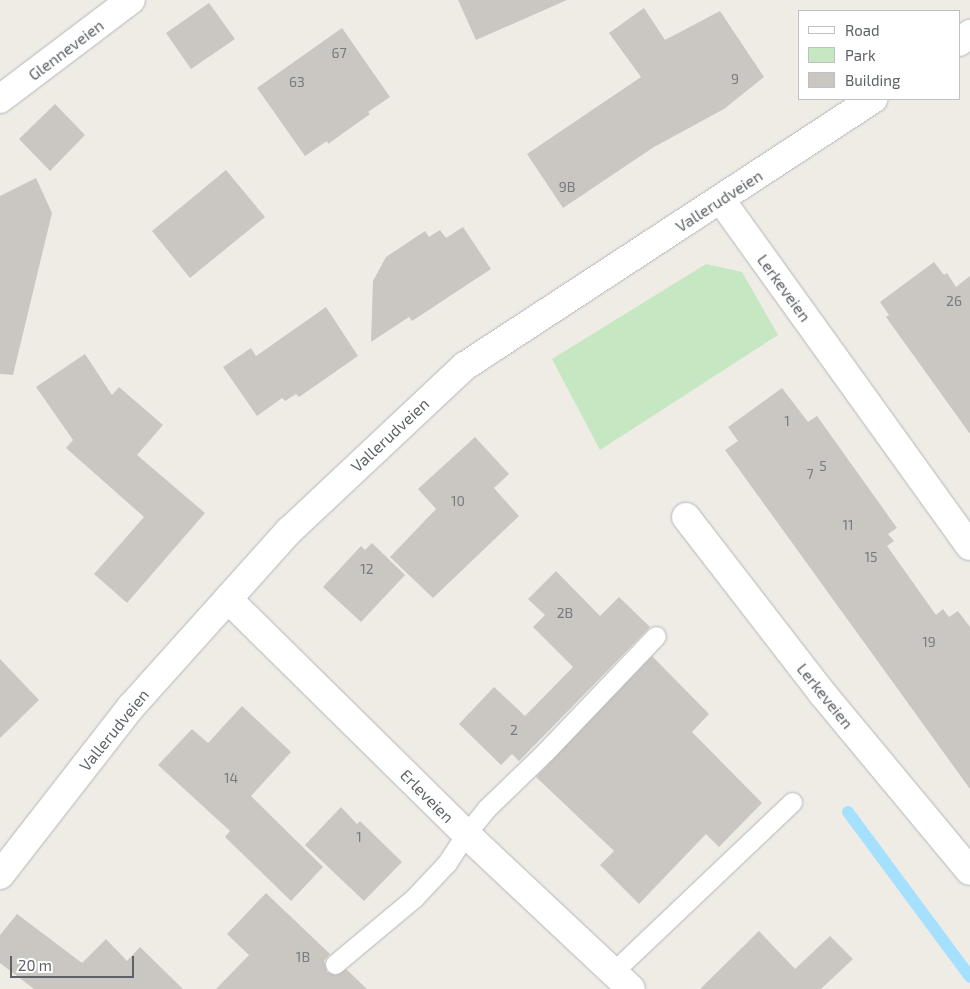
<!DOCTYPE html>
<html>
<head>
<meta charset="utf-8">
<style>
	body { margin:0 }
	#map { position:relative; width:970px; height:989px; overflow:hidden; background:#efece5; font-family:"Exo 2",sans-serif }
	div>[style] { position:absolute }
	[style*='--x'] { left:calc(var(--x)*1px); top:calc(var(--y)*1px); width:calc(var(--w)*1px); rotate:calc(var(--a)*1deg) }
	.green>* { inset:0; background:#c5e7c1 }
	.stream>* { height:12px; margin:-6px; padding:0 6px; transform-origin:6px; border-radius:6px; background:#a5e1ff }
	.building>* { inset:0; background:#cac7c2 }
	.roads { filter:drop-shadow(0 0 1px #b2b6ba) drop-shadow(0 0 1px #b2b6ba) }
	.service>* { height:19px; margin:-9.5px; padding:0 9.5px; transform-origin:9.5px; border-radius:9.5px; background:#fff }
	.minor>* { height:28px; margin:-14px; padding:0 14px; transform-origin:14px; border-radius:14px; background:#fff }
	span { translate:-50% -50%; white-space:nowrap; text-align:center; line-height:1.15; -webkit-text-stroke:4px #fff; paint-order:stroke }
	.number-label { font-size:14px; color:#787b7d }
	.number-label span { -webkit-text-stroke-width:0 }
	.street-label { font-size:16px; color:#5d6266 }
	.legend { position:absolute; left:798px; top:10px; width:162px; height:90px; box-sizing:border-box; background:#fff; border:1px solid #bec0c2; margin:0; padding:6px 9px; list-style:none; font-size:15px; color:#5d6266 }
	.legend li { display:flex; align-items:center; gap:10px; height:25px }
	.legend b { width:25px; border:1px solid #bec0c2 }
	.scale { position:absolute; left:10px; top:956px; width:124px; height:22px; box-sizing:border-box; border:2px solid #5d6266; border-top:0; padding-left:6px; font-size:15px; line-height:18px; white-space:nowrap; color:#5d6266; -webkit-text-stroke:4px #fff; paint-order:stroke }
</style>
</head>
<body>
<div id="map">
	<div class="green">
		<i style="clip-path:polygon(706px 264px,742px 272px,778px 335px,600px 450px,552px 359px)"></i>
	</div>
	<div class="stream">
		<i style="--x:848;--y:812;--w:205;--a:53.5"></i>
	</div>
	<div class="building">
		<i style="clip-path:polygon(458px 0,567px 0,476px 40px)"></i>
		<i style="clip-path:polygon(209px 3px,235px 39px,191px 69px,166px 33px)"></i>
		<i style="clip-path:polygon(644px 8px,665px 40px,720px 11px,764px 77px,724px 109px,654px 147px,563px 208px,527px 154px,641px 77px,609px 33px)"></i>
		<i style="clip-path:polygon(342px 28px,390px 97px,368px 112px,370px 114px,328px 144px,327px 141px,305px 156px,257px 88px)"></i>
		<i style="clip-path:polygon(55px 104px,85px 135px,50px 171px,19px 139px)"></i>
		<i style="clip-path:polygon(226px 170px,265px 217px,190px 278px,152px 231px)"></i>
		<i style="clip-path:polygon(36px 178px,52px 213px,13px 375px,0 374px,0 196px)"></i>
		<i style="clip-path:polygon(463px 227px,491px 269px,412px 321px,409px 317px,371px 342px,373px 281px,386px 257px,425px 231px,429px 237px,440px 230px,446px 238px)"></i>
		<i style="clip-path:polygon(934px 262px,944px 275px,947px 273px,956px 287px,970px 276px,970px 434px,886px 317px,889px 315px,880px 302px)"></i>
		<i style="clip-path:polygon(326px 307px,358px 356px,299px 397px,296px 394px,285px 401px,282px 398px,257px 416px,223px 367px,251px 348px,256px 356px)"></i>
		<i style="clip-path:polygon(85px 354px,112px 395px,119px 387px,163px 425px,137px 455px,205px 513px,127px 603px,94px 574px,144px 517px,66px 448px,73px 440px,36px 387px)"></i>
		<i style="clip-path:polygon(782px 388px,808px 422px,817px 416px,897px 528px,888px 534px,894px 541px,887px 546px,936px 615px,943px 609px,949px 617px,958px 611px,970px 627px,970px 789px,725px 450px,738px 441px,728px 427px)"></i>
		<i style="clip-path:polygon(475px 437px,509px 474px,494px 488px,519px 516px,433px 598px,390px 557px,436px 509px,418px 489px)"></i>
		<i style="clip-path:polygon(372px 543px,405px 575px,361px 622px,323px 587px,361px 546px,365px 550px)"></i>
		<i style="clip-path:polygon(556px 571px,600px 616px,619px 597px,650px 627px,519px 761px,512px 754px,501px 765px,459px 724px,494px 687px,525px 716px,573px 667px,533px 627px,545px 615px,528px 599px)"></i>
		<i style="clip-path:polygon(652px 656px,709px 714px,692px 732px,762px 803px,719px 847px,706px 834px,639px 904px,600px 865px,614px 851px,536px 777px)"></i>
		<i style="clip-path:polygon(0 659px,39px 700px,0 738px)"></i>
		<i style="clip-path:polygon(242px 706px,291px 752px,251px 796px,323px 867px,291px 901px,225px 837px,230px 831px,158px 765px,192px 729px,208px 743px)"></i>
		<i style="clip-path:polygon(341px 807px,357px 824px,360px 821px,402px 862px,364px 901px,305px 845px)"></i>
		<i style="clip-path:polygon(266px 893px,330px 954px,324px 961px,327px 972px,336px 975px,346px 969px,367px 989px,216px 989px,249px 955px,227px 934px)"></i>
		<i style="clip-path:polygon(17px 914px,82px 963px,106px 939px,127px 961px,140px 947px,183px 989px,34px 989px,0 963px,0 935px)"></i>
		<i style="clip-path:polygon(759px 931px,795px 969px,830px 936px,853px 959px,821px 989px,700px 989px)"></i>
	</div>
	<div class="roads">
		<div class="service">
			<i style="--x:335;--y:964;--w:103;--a:-39.9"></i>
			<i style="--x:414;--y:898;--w:48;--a:-46.7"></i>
			<i style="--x:447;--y:863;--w:35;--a:-57"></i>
			<i style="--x:466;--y:834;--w:32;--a:-51"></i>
			<i style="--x:486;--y:809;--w:83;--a:-44"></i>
			<i style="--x:546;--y:751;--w:159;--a:-46.3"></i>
			<i style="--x:613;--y:972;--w:247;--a:-43.5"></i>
		</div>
		<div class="minor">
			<i style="--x:959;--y:42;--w:14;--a:-36"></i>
			<i style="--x:0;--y:99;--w:164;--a:-37.1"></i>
			<i style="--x:721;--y:200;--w:426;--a:54.3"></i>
			<i style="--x:686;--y:517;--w:222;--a:52.3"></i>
			<i style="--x:822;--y:693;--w:231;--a:50.3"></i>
			<i style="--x:228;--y:599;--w:334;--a:44.6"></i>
			<i style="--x:466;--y:834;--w:226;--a:43.2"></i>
			<i style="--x:0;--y:875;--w:213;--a:-52.1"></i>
			<i style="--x:131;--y:707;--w:237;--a:-48.1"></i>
			<i style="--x:289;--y:531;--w:241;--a:-43.2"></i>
			<i style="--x:465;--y:366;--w:488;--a:-33.2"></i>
		</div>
	</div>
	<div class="number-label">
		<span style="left:339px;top:53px">67</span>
		<span style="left:735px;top:79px">9</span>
		<span style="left:297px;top:82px">63</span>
		<span style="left:567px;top:187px">9B</span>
		<span style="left:954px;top:301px">26</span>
		<span style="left:787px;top:421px">1</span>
		<span style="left:823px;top:466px">5</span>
		<span style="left:810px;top:474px">7</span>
		<span style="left:458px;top:501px">10</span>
		<span style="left:848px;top:525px">11</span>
		<span style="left:871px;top:557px">15</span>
		<span style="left:367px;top:569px">12</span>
		<span style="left:565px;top:613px">2B</span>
		<span style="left:929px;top:642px">19</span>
		<span style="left:514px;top:730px">2</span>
		<span style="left:231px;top:778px">14</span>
		<span style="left:359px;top:837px">1</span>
		<span style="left:303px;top:957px">1B</span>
	</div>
	<div class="street-label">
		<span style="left:66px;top:50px;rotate:-37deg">Glenneveien</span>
		<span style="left:719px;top:201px;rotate:-33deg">Vallerudveien</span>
		<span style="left:784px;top:288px;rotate:54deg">Lerkeveien</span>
		<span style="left:390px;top:435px;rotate:-43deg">Vallerudveien</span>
		<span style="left:825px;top:696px;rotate:51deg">Lerkeveien</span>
		<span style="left:114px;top:730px;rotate:-51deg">Vallerudveien</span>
		<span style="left:427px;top:796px;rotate:45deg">Erleveien</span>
	</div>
	<ul class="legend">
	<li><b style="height:6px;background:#fff"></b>Road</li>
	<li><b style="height:14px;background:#c5e7c1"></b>Park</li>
	<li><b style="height:14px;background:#cac7c2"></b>Building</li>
	</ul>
	<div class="scale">20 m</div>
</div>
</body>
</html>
